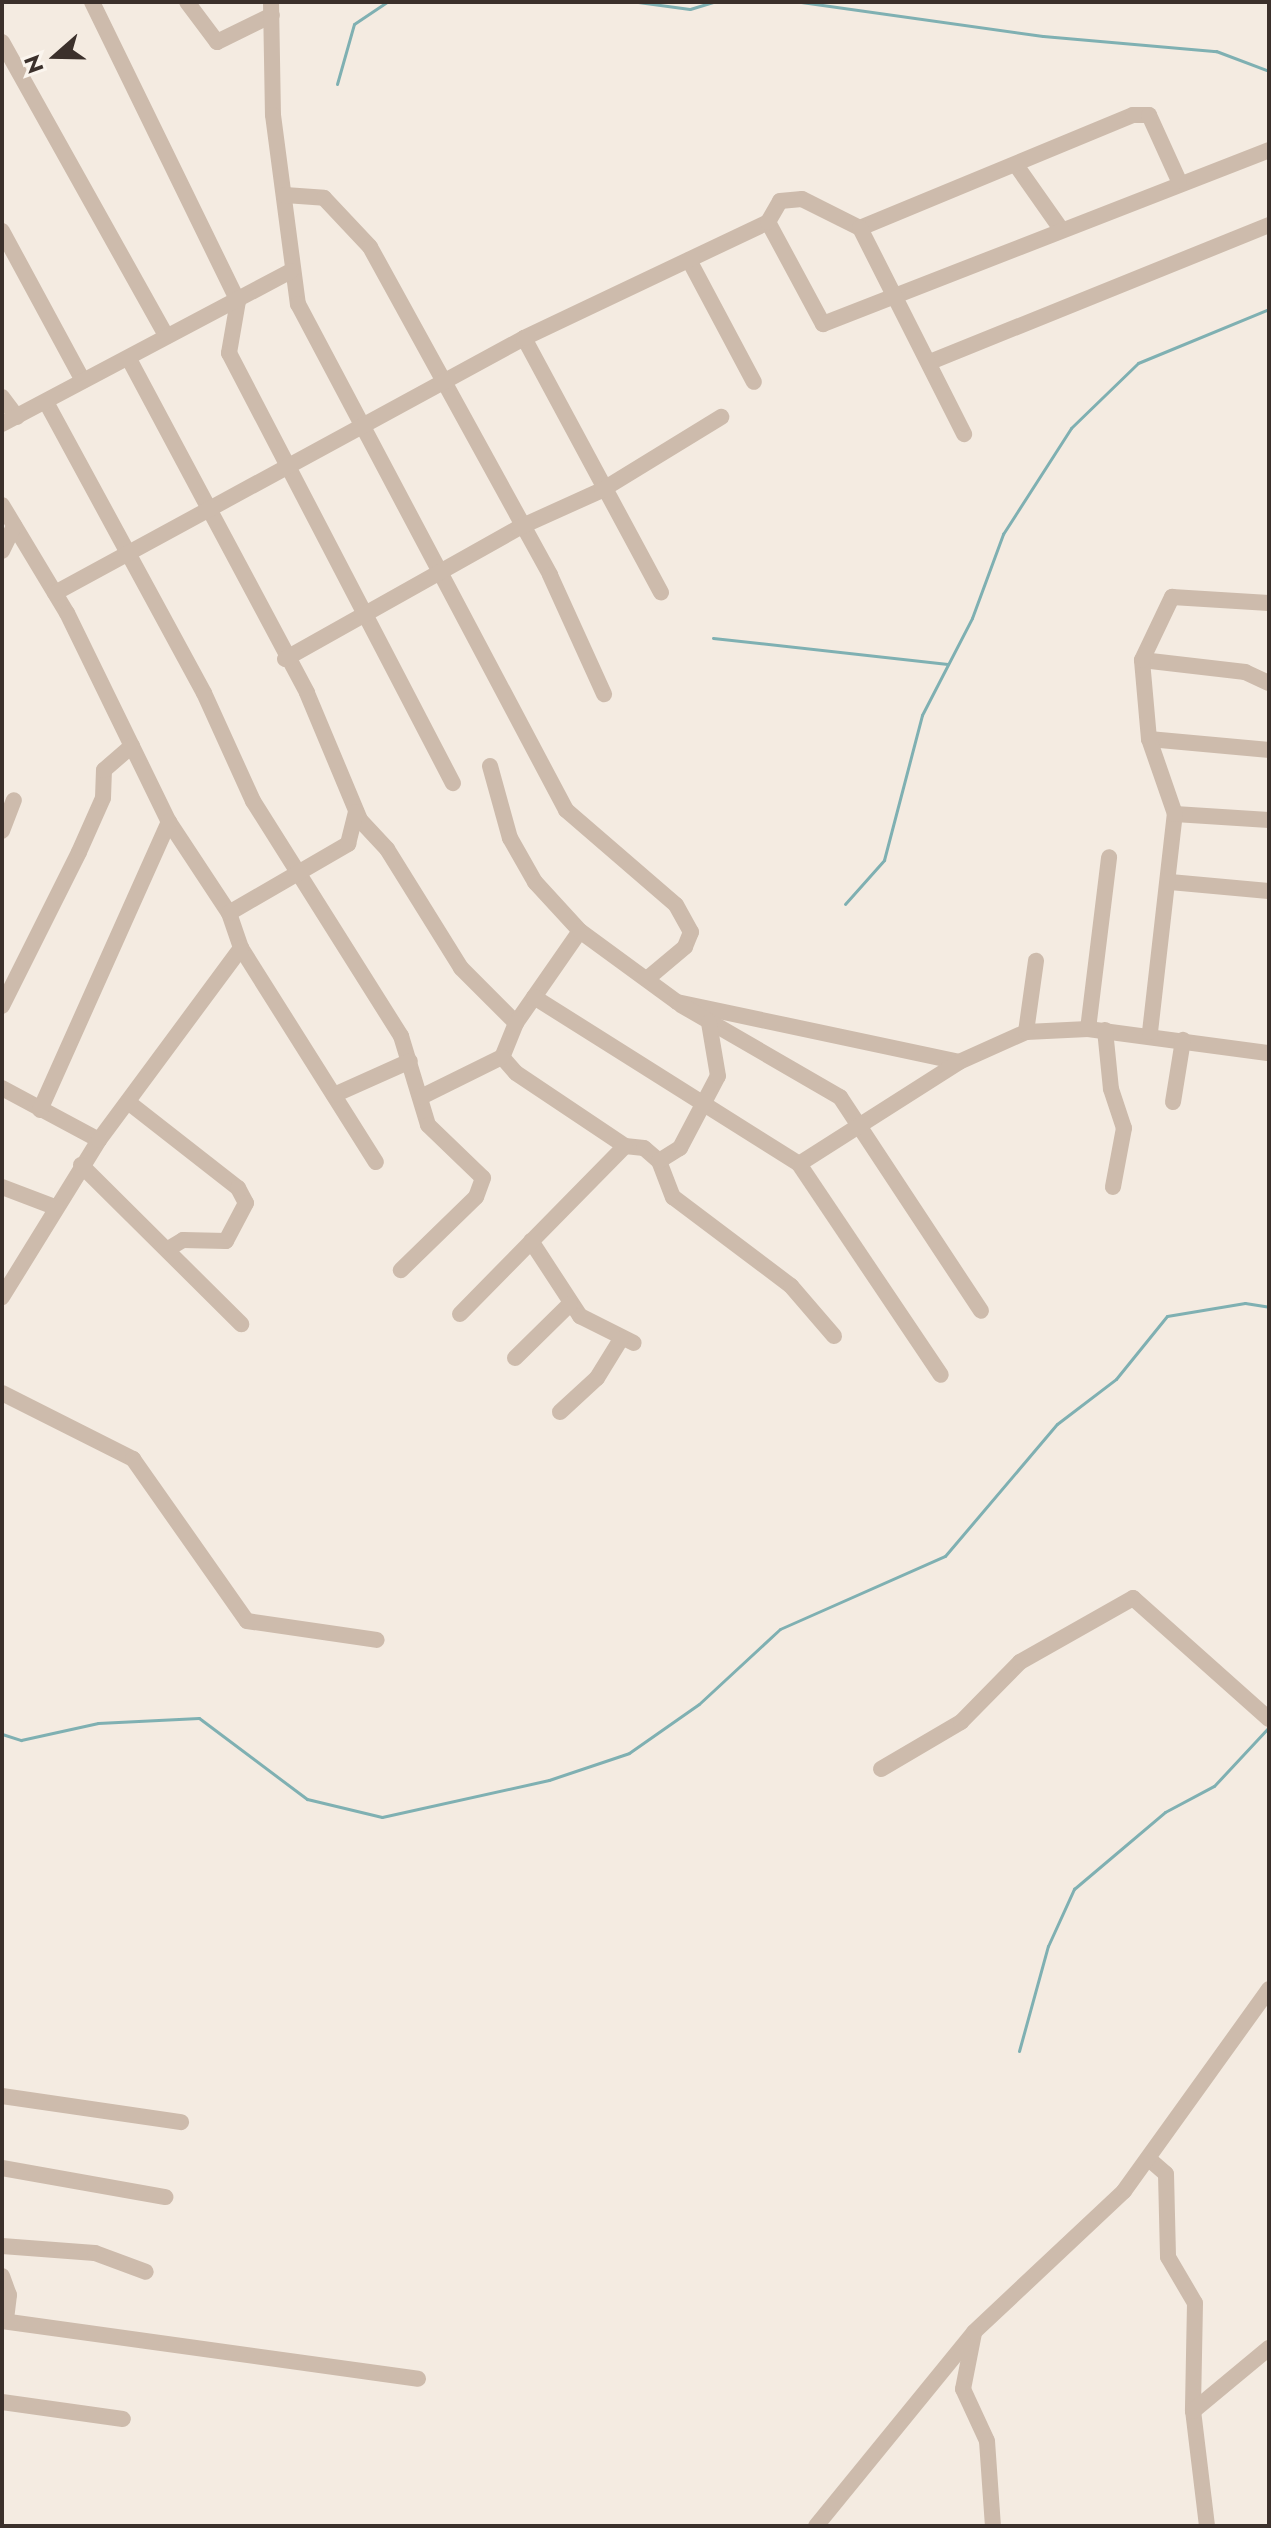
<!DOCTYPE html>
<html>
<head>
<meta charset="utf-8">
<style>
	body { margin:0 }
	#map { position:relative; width:1271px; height:2528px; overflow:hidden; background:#f4ebe1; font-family:Jost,sans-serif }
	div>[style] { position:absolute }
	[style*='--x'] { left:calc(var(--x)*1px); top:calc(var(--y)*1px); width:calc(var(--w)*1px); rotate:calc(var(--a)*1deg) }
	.stream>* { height:3px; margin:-1.5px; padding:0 1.5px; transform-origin:1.5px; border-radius:1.5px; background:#7fb0b2 }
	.minor>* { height:16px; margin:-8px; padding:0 8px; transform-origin:8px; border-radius:8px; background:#cdbbac }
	span { translate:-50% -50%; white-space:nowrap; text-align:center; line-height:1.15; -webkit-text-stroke:6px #fbf5ee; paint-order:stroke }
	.frame { position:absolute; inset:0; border:4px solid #3b302b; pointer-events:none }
	.north { position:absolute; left:16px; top:16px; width:80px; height:80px; -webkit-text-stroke:6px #fbf5ee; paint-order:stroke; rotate:250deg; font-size:22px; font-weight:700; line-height:32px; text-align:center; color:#3b302b }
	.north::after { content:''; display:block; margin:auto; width:28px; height:36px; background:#3b302b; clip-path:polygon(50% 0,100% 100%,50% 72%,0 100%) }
</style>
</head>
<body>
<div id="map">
	<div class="stream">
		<i style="--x:638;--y:2;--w:52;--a:7.7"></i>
		<i style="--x:690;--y:9;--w:24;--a:-17"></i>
		<i style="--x:801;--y:2;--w:244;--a:8"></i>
		<i style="--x:1043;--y:36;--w:174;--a:5"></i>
		<i style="--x:1216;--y:51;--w:57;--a:20.7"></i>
		<i style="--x:337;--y:84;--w:62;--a:-74.2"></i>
		<i style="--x:354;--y:24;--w:40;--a:-34"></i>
		<i style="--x:713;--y:638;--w:236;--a:6.3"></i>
		<i style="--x:845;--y:904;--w:59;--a:-48.4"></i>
		<i style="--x:884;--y:860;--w:150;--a:-75.3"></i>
		<i style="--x:922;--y:715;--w:109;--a:-62.7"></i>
		<i style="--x:972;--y:618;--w:90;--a:-69.7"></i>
		<i style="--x:1003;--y:534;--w:126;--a:-57.3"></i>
		<i style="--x:1071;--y:428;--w:93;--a:-44.1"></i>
		<i style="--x:1138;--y:363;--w:142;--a:-22.4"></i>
		<i style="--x:2;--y:1734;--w:20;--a:18"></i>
		<i style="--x:21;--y:1740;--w:79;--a:-12.4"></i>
		<i style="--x:98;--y:1723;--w:101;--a:-2.8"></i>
		<i style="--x:199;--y:1718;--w:135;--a:36.9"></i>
		<i style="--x:307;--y:1799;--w:77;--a:13.5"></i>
		<i style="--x:382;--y:1817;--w:171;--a:-12.5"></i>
		<i style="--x:549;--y:1780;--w:84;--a:-18.6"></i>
		<i style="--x:629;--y:1753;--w:85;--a:-35"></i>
		<i style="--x:699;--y:1704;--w:110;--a:-42.8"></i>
		<i style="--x:780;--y:1629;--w:180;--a:-23.9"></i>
		<i style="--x:945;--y:1556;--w:173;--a:-49.7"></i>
		<i style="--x:1057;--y:1424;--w:74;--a:-37.3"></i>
		<i style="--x:1116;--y:1379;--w:81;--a:-51"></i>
		<i style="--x:1167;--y:1316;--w:79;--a:-9.5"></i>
		<i style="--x:1245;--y:1303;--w:24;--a:9"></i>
		<i style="--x:1019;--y:2051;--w:109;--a:-74.6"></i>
		<i style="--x:1048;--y:1946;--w:63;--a:-65.5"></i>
		<i style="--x:1074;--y:1889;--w:119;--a:-40.2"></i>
		<i style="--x:1165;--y:1812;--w:55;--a:-28"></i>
		<i style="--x:1214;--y:1786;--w:81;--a:-47"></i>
	</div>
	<div class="minor">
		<i style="--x:92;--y:2;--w:333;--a:64"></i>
		<i style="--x:238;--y:301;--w:53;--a:99.8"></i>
		<i style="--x:229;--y:353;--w:485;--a:62.5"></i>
		<i style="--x:187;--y:2;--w:50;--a:53.1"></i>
		<i style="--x:217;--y:42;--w:61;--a:-26.1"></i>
		<i style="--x:271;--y:2;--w:113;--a:89"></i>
		<i style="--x:273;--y:115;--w:191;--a:82.5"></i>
		<i style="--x:298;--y:304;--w:573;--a:62.09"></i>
		<i style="--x:566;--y:810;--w:145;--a:40.8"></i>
		<i style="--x:676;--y:905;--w:31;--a:61"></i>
		<i style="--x:691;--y:932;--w:16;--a:112"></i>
		<i style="--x:685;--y:947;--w:50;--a:139.9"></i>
		<i style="--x:2;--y:42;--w:337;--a:60.8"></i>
		<i style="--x:1016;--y:165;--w:78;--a:54.9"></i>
		<i style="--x:285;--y:195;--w:39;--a:4"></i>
		<i style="--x:324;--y:198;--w:67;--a:46.8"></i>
		<i style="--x:370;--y:247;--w:374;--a:61.2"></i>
		<i style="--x:550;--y:575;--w:131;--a:65.6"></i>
		<i style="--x:768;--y:222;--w:116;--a:61.7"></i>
		<i style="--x:823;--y:324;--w:479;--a:-21.3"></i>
		<i style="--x:860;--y:228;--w:295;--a:-22.5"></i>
		<i style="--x:1133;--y:115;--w:16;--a:0"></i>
		<i style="--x:1149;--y:115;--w:72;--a:65.6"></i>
		<i style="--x:2;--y:231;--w:170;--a:61.6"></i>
		<i style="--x:689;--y:260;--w:138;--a:62"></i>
		<i style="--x:524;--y:338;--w:289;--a:61.7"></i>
		<i style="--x:129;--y:359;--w:378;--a:61.9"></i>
		<i style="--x:307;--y:693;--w:138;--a:67.3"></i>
		<i style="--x:360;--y:820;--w:40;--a:47"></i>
		<i style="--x:387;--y:849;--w:140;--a:58.1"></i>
		<i style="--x:461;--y:968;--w:78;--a:45"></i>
		<i style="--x:516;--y:1023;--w:112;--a:-55.2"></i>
		<i style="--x:930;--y:362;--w:366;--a:-22"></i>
		<i style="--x:2;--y:397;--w:25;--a:53"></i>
		<i style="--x:46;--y:402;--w:331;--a:61.5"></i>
		<i style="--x:204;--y:693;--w:119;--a:65.6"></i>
		<i style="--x:253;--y:801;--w:278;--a:57.8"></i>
		<i style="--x:401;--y:1036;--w:93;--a:73.1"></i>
		<i style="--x:428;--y:1125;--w:76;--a:43.9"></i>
		<i style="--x:483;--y:1178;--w:20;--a:110"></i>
		<i style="--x:476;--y:1197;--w:105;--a:135.8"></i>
		<i style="--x:2;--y:424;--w:327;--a:-27.9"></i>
		<i style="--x:2;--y:505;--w:126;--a:59"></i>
		<i style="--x:67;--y:613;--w:233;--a:64"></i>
		<i style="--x:169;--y:822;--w:109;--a:56.6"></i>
		<i style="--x:229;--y:913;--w:37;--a:71"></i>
		<i style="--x:241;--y:948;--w:253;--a:57.8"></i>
		<i style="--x:2;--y:551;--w:28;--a:-64"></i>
		<i style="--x:55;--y:593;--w:534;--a:-28.53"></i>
		<i style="--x:524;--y:338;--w:270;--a:-25.4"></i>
		<i style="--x:768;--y:222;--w:24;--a:-60"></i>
		<i style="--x:780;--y:201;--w:22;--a:-5"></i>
		<i style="--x:802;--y:199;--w:65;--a:26.6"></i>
		<i style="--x:860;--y:228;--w:231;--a:63.2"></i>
		<i style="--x:285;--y:659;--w:267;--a:-29.3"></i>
		<i style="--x:518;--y:528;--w:92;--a:-24.3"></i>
		<i style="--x:602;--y:490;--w:140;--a:-31.5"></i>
		<i style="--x:1142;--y:660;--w:104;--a:6.6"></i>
		<i style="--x:1245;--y:672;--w:26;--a:25"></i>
		<i style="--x:1149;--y:739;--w:121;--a:5.2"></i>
		<i style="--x:490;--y:766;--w:75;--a:74.5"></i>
		<i style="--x:510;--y:838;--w:51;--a:60.4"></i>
		<i style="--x:535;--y:882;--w:67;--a:47.4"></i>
		<i style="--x:580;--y:931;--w:120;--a:36.2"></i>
		<i style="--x:677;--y:1002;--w:288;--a:12"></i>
		<i style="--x:959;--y:1062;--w:73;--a:-24.1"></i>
		<i style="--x:1026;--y:1032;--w:62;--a:-2.8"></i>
		<i style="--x:1088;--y:1029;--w:183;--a:7.6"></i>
		<i style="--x:1175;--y:814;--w:94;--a:3.7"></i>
		<i style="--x:2;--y:831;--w:33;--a:-69"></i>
		<i style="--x:1170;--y:882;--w:99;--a:5.2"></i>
		<i style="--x:229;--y:913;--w:138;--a:-30.1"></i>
		<i style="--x:348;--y:844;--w:33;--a:-76"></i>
		<i style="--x:534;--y:997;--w:313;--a:32.2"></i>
		<i style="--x:799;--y:1164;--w:254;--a:56.1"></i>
		<i style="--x:681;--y:1005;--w:184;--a:30.1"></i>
		<i style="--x:840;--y:1097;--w:256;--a:56.6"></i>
		<i style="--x:2;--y:1006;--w:172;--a:-63.4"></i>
		<i style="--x:79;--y:852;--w:59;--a:-66"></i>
		<i style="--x:103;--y:798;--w:28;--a:-88"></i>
		<i style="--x:104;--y:770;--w:37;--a:-41"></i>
		<i style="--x:516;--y:1023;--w:37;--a:112"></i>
		<i style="--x:502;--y:1057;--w:21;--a:49"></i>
		<i style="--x:516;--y:1073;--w:131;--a:33.8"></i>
		<i style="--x:625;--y:1146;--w:19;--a:6"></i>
		<i style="--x:644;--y:1148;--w:20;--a:41"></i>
		<i style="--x:659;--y:1161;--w:39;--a:69"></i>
		<i style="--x:673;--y:1197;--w:148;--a:37"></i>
		<i style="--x:791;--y:1286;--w:66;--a:49.3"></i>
		<i style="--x:1088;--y:1029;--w:173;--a:-83"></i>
		<i style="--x:1105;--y:1030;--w:59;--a:84.2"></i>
		<i style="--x:1111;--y:1089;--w:41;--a:71.6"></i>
		<i style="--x:1124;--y:1128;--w:60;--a:100.6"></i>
		<i style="--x:1026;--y:1032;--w:72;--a:-82"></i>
		<i style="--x:1150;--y:1032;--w:219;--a:-83.5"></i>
		<i style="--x:1175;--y:814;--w:79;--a:-109.1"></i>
		<i style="--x:1149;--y:739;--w:79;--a:-95.1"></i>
		<i style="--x:1142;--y:660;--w:70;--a:-64.5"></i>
		<i style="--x:1172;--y:597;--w:97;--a:3.5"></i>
		<i style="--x:2;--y:1088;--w:110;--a:28.2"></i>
		<i style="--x:99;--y:1140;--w:185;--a:121.7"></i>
		<i style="--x:334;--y:1095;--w:83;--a:-24.1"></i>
		<i style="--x:421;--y:1097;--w:90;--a:-26.3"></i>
		<i style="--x:128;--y:1102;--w:140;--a:38"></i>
		<i style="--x:238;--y:1188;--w:17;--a:62"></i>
		<i style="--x:246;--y:1203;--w:43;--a:117.8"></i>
		<i style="--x:226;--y:1241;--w:43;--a:-178.7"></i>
		<i style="--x:183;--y:1240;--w:17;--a:149"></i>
		<i style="--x:1173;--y:1102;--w:63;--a:-80.8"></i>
		<i style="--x:40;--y:1110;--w:316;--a:-65.9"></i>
		<i style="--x:99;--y:1140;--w:239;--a:-53.5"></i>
		<i style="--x:659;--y:1161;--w:25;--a:-32"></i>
		<i style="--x:680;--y:1148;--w:81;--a:-62.2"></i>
		<i style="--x:718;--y:1076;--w:54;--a:-99.6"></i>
		<i style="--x:799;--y:1164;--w:190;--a:-32.5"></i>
		<i style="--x:81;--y:1165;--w:226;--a:44.8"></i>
		<i style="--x:2;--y:1187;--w:57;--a:20.7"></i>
		<i style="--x:531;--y:1241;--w:90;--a:56.8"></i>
		<i style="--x:580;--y:1316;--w:60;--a:26.6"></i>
		<i style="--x:460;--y:1314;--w:235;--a:-45.5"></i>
		<i style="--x:515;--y:1358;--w:77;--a:-44.5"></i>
		<i style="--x:2;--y:1393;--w:147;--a:26.7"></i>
		<i style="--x:133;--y:1459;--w:198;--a:54.9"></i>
		<i style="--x:247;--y:1621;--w:131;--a:8.3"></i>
		<i style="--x:560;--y:1412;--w:50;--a:-42.6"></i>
		<i style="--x:597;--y:1378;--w:46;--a:-58.4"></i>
		<i style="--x:881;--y:1769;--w:93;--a:-30.4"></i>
		<i style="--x:961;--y:1722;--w:84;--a:-45.5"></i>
		<i style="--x:1020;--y:1662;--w:130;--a:-29.5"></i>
		<i style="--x:1133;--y:1598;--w:182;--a:41.7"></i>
		<i style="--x:2;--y:2096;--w:181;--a:8.3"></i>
		<i style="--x:1150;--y:2160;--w:21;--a:41"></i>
		<i style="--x:1166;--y:2174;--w:83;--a:88.6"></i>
		<i style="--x:1168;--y:2257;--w:53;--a:59.6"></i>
		<i style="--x:1195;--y:2303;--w:108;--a:91.1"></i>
		<i style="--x:2;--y:2168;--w:166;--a:10.1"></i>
		<i style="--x:2;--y:2246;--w:93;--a:4.3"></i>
		<i style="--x:95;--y:2253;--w:54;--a:20.4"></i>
		<i style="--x:2;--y:2276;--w:20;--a:70"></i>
		<i style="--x:9;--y:2295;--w:26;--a:97"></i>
		<i style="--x:2;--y:2321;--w:420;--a:7.9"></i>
		<i style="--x:974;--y:2333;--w:57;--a:101.1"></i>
		<i style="--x:963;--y:2389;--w:57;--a:65.2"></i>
		<i style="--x:987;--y:2441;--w:85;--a:86"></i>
		<i style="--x:2;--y:2402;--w:122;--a:8"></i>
		<i style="--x:816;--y:2526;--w:250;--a:-50.8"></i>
		<i style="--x:974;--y:2332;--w:206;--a:-43.2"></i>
		<i style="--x:1124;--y:2191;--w:249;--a:-54.3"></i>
		<i style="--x:1207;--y:2526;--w:116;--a:-96.9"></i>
		<i style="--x:1193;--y:2411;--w:99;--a:-39.7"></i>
	</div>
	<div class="frame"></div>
	<div class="north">N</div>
</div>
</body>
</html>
